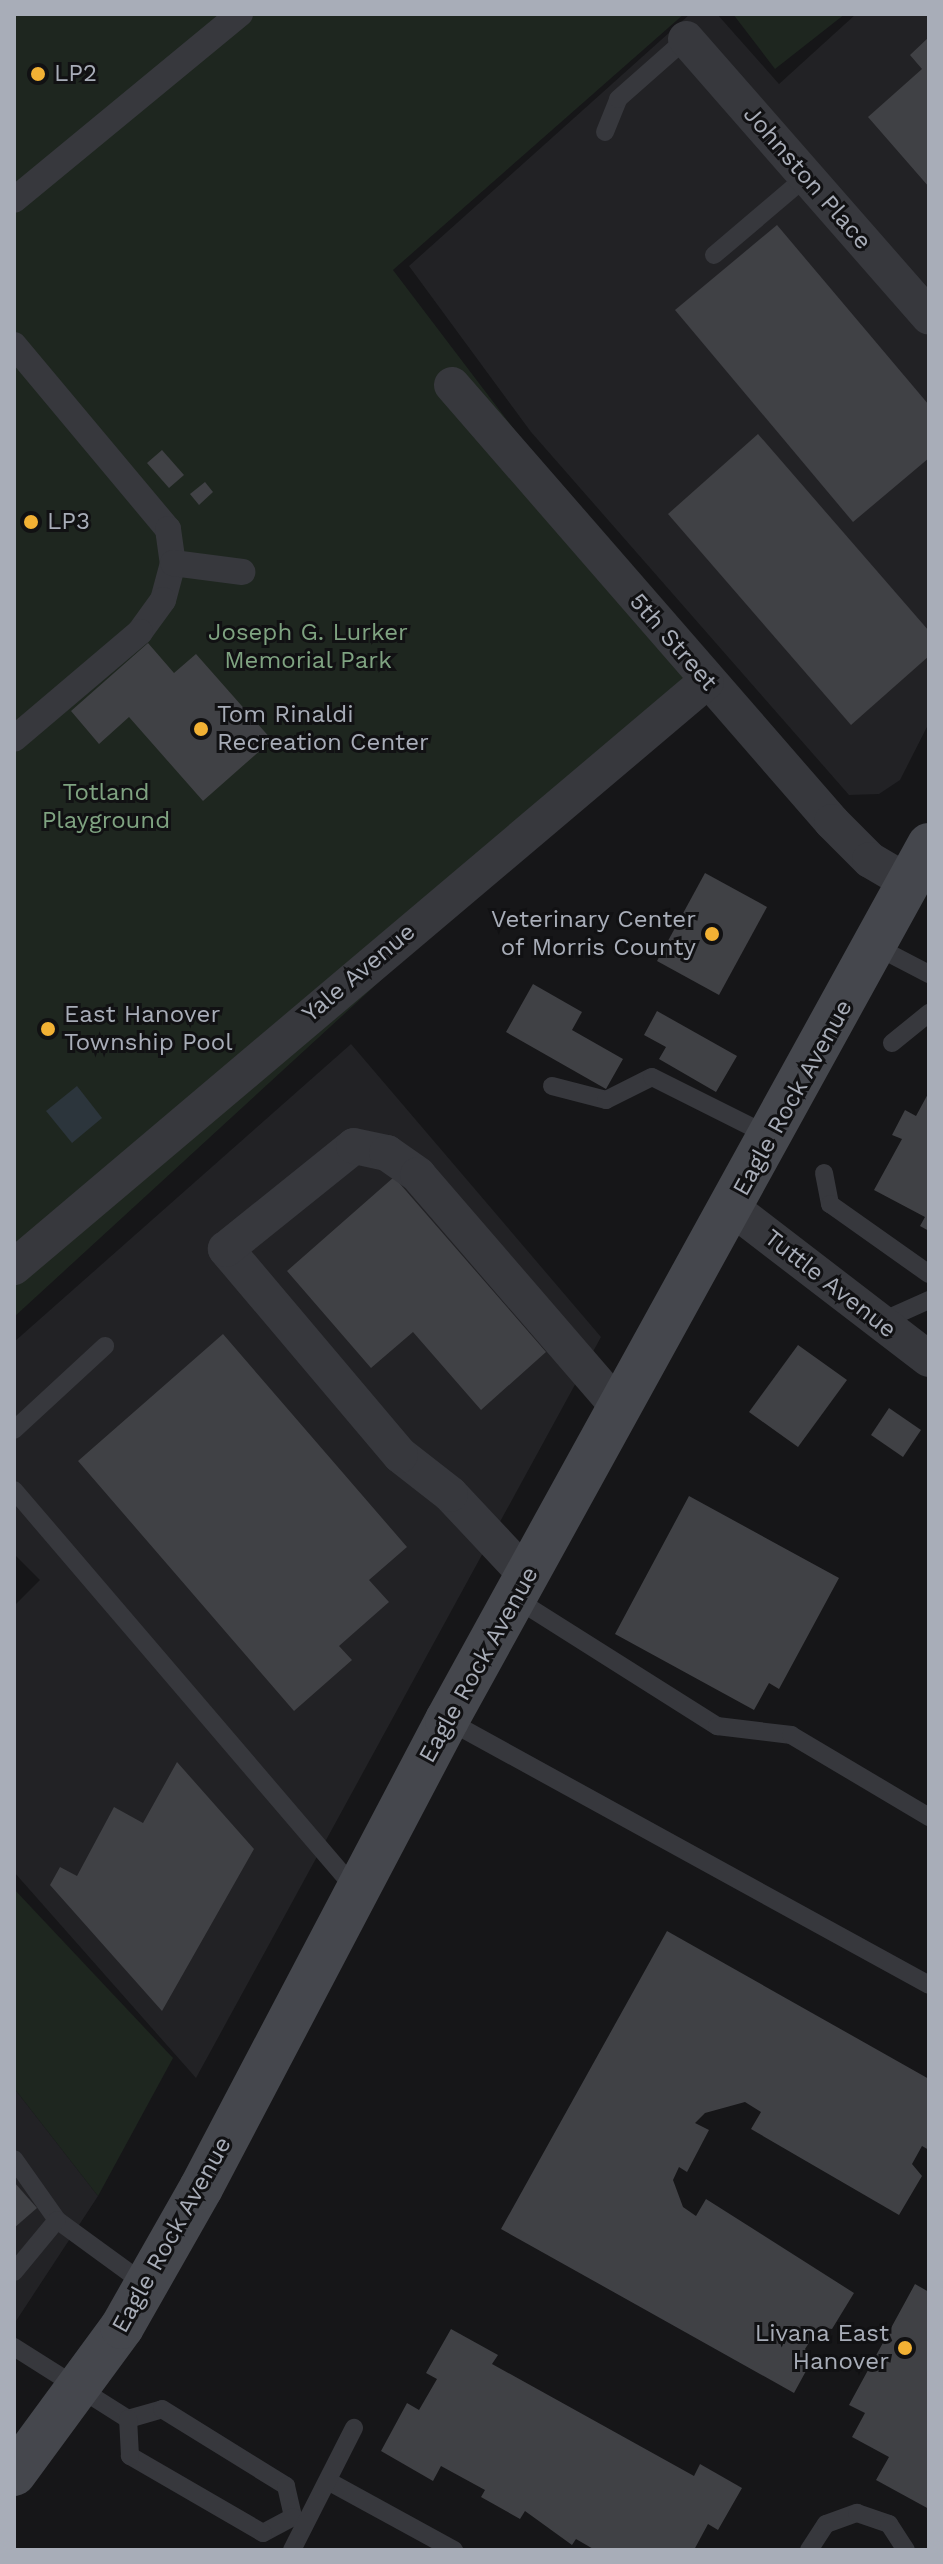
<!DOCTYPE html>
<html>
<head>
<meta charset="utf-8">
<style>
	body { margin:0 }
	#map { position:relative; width:943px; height:2564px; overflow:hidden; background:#161618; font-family:"Work Sans",sans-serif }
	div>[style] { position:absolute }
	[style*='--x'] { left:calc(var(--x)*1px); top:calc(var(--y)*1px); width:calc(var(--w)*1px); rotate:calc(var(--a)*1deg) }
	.built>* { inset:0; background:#222225 }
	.green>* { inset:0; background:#1e261f }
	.water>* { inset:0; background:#2c353c }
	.building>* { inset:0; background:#404145 }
	.service>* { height:18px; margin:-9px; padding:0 9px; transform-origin:9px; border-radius:9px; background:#37383d }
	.pedestrian>* { height:26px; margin:-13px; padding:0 13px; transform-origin:13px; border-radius:13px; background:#37383d }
	.minor>* { height:36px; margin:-18px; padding:0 18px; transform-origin:18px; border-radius:18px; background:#37383d }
	.secondary>* { height:44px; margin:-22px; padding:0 22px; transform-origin:22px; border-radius:22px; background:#45474d }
	.dots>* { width:22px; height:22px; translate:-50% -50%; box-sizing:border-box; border:4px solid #111113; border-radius:50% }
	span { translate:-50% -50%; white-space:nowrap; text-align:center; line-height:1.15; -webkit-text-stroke:6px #111113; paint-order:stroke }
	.poi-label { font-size:24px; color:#a8adb8 }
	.left { translate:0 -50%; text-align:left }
	.right { translate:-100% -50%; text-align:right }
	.street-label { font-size:24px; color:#a8adb8 }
	.park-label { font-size:24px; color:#7fa381 }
	.frame { position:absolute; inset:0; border:16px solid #a8adb8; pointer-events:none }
</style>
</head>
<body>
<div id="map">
	<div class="built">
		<i style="clip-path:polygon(690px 14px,717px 14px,779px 84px,856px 14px,929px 14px,929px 723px,900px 780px,879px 794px,849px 795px,531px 432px,409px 266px)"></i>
		<i style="clip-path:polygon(351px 1044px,601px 1337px,196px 2078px,14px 1872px,14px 1606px,40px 1580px,14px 1554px,14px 1342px)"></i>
		<i style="clip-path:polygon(14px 2088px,98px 2196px,14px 2324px)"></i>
	</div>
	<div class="green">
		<i style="clip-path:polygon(14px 14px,684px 14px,393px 270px,706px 682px,14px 1317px)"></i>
		<i style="clip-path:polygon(733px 14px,845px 14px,775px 69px)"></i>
		<i style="clip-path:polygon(14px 1889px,173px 2058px,98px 2196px,14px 2088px)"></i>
	</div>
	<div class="water">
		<i style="clip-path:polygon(77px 1086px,102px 1118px,72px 1143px,46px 1111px)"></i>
	</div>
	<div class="building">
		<i style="clip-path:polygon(929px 37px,929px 187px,868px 117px,922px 69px,910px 55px)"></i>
		<i style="clip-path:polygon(777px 225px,929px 405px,929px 458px,853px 522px,675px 310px)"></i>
		<i style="clip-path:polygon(758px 434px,929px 631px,929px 656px,851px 725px,668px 514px)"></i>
		<i style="clip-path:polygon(162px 450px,184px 475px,169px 488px,147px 463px)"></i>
		<i style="clip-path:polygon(205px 482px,213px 492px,199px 505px,190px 494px)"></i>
		<i style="clip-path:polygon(148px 643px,174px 673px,196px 654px,272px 740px,203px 801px,129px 717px,99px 744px,71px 711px)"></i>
		<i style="clip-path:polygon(705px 873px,767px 907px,719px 995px,657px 961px)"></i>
		<i style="clip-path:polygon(533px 984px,582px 1012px,572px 1030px,623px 1059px,606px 1089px,506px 1032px)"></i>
		<i style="clip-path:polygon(657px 1011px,737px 1056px,716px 1092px,659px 1059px,666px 1047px,644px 1035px)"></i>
		<i style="clip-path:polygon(929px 1092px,929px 1231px,920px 1226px,925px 1217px,874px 1190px,902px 1139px,892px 1135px,905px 1110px,916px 1116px)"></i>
		<i style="clip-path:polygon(394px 1177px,546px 1352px,481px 1410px,413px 1332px,371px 1368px,287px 1271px)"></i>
		<i style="clip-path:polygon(223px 1334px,407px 1547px,369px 1580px,389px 1602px,339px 1646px,352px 1660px,294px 1711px,78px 1461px)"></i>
		<i style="clip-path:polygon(798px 1345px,847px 1380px,798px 1447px,749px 1412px)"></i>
		<i style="clip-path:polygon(889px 1408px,921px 1430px,903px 1457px,871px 1435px)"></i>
		<i style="clip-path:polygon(689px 1496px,839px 1578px,779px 1689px,769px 1683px,754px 1710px,615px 1634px)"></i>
		<i style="clip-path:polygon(177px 1762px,254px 1849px,162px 2011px,50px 1885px,60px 1867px,77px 1876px,114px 1807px,143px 1823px)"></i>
		<i style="clip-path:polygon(667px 1931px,929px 2079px,929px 2150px,922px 2146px,912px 2164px,922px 2176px,899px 2215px,751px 2129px,761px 2112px,745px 2102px,705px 2113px,695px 2123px,709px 2130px,687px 2172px,679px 2167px,673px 2180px,683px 2207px,696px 2216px,706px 2199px,854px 2293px,832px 2329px,819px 2327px,805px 2349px,812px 2360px,794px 2393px,501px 2229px)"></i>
		<i style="clip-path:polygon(14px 2182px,37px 2208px,14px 2228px)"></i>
		<i style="clip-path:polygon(915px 2284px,929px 2292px,929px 2509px,876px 2480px,889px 2457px,852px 2437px,865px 2413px,849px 2405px)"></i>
		<i style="clip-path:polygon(451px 2329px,498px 2355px,492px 2364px,694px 2476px,700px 2464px,742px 2488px,718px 2530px,708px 2524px,694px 2550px,595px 2550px,576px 2539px,572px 2545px,525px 2511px,520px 2519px,481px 2497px,485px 2490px,441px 2466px,433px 2481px,381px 2451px,407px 2403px,419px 2410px,437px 2379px,426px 2373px)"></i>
	</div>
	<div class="service">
		<i style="--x:605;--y:132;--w:35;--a:-68"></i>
		<i style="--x:618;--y:99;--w:91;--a:-41.4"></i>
		<i style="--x:714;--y:255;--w:121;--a:-40.3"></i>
		<i style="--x:877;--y:947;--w:59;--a:27.4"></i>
		<i style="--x:892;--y:1043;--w:48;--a:-39"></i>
		<i style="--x:552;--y:1086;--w:56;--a:14.5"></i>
		<i style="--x:606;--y:1100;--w:51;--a:-26.6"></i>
		<i style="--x:652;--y:1077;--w:132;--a:26.6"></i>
		<i style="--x:824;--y:1173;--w:32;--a:79"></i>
		<i style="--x:830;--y:1204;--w:121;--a:35.3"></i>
		<i style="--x:880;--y:1322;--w:54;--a:-24.2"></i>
		<i style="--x:14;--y:1430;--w:124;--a:-42.7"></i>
		<i style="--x:14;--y:1490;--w:528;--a:49.46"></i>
		<i style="--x:516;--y:1599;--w:238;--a:32.3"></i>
		<i style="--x:717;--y:1726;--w:75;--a:6.9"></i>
		<i style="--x:791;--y:1735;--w:161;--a:30.7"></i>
		<i style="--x:447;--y:1720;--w:550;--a:28.8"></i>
		<i style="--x:14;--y:2159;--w:75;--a:54.8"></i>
		<i style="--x:57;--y:2220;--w:110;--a:36.1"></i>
		<i style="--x:14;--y:2272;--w:67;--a:-50.4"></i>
		<i style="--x:14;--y:2347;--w:135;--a:32.3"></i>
		<i style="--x:128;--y:2419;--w:35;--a:-16"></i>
		<i style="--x:162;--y:2409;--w:146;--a:31.8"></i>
		<i style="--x:286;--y:2486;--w:32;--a:77"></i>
		<i style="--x:293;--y:2517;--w:34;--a:152"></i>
		<i style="--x:263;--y:2533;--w:154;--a:-149.9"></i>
		<i style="--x:130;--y:2456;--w:37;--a:-93"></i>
		<i style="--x:328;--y:2481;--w:144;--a:28.7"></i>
		<i style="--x:292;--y:2550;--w:137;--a:-63.1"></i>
		<i style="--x:809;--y:2550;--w:31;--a:-57"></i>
		<i style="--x:826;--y:2524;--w:33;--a:-20"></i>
		<i style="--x:857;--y:2513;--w:34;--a:19"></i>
		<i style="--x:889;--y:2524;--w:31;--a:57"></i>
	</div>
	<div class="pedestrian">
		<i style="--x:14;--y:200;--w:293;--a:-39.5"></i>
		<i style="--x:14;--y:345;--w:240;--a:50.1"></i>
		<i style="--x:168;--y:529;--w:34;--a:82"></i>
		<i style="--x:173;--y:563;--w:38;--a:105"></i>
		<i style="--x:163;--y:600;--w:39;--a:126"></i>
		<i style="--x:140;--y:632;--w:165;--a:139.7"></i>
		<i style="--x:173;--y:563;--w:70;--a:7.4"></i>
	</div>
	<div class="minor">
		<i style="--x:686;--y:39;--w:369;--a:48.8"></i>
		<i style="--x:452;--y:385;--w:579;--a:48.99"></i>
		<i style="--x:832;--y:822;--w:54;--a:45"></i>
		<i style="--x:870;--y:860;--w:45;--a:30.5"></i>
		<i style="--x:732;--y:1208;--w:248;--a:37.5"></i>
		<i style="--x:14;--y:1267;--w:906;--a:-40.21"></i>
		<i style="--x:527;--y:1576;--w:112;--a:-133.2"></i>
		<i style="--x:450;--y:1494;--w:63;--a:-142"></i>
		<i style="--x:400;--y:1455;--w:270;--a:-130.2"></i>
		<i style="--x:226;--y:1249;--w:164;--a:-38.8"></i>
		<i style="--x:354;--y:1146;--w:34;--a:12"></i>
		<i style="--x:387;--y:1153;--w:38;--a:35"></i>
		<i style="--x:418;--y:1175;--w:309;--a:49.2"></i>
	</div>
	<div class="secondary">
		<i style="--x:14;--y:2474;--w:182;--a:-53.7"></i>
		<i style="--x:122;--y:2327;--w:160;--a:-60.4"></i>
		<i style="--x:201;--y:2188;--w:529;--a:-62.27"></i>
		<i style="--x:447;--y:1720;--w:999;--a:-61.15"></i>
	</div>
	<div class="dots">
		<i style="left:38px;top:74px;background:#f2b134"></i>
		<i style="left:31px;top:522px;background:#f2b134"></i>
		<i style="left:201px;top:729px;background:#f2b134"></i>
		<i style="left:712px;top:934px;background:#f2b134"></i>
		<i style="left:48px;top:1029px;background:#f2b134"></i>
		<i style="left:905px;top:2348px;background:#f2b134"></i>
	</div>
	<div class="poi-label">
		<span class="left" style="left:54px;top:74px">LP2</span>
		<span class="left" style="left:47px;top:522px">LP3</span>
		<span class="left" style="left:217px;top:729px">Tom Rinaldi<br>Recreation Center</span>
		<span class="right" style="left:696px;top:934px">Veterinary Center<br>of Morris County</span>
		<span class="left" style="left:64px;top:1029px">East Hanover<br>Township Pool</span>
		<span class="right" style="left:889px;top:2348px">Livana East<br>Hanover</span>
	</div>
	<div class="street-label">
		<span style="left:807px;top:178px;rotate:49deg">Johnston Place</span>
		<span style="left:673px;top:642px;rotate:49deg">5th Street</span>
		<span style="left:359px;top:973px;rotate:-40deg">Yale Avenue</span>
		<span style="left:793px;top:1098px;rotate:-61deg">Eagle Rock Avenue</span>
		<span style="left:830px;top:1284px;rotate:38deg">Tuttle Avenue</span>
		<span style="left:479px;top:1665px;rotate:-61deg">Eagle Rock Avenue</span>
		<span style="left:172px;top:2235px;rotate:-61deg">Eagle Rock Avenue</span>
	</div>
	<div class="park-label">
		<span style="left:308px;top:647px">Joseph G. Lurker<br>Memorial Park</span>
		<span style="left:106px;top:807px">Totland<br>Playground</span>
	</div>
	<div class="frame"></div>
</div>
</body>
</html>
